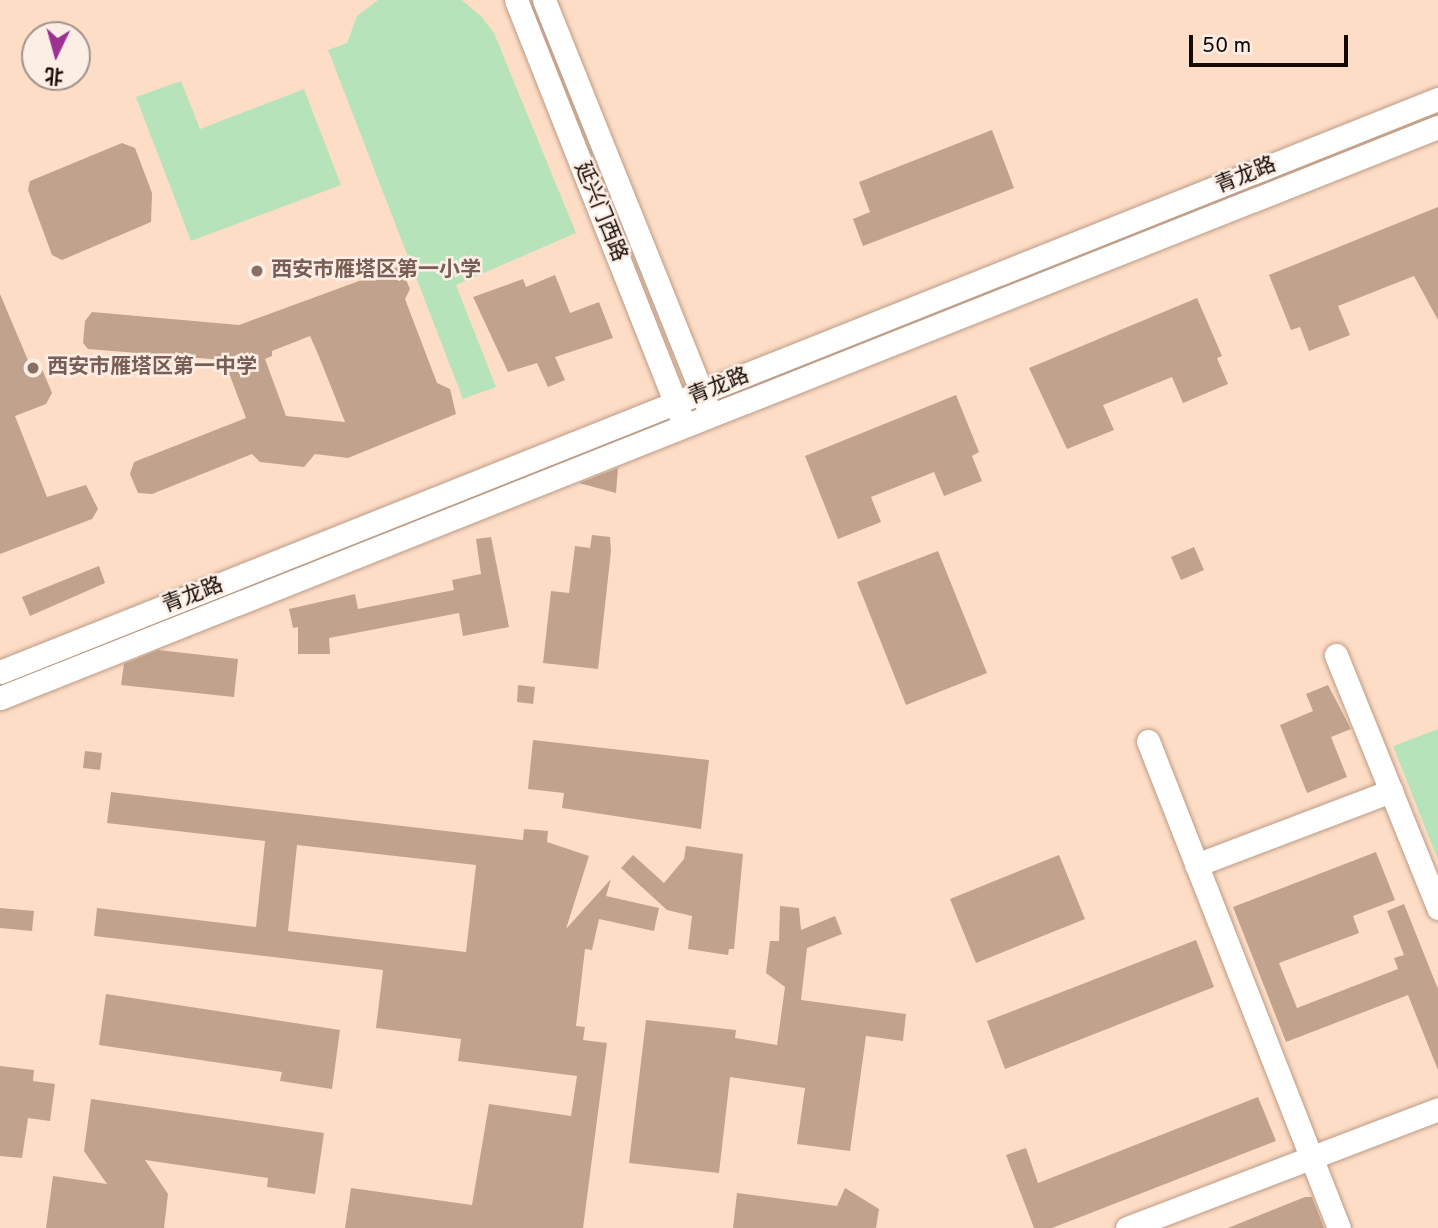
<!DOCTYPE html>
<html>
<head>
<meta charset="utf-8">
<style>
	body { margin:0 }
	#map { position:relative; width:1438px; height:1228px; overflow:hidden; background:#feddc6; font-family:Overpass,"Noto Sans SC",sans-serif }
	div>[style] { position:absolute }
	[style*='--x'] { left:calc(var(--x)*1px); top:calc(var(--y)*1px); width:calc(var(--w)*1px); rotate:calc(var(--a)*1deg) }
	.green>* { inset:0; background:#b7e3bb }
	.building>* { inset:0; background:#c1a28c }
	.roads { filter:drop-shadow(0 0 2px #ba9b85) drop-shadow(0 0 2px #ba9b85) }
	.minor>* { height:23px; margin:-11.5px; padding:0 11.5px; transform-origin:11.5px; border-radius:11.5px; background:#fff }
	.dots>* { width:19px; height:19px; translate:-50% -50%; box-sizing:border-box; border:4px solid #fceee5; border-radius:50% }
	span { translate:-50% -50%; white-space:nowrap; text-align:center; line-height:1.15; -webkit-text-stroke:5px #fceee5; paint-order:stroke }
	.street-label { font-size:21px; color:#140a04 }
	.education-label { font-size:21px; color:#785e54; font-weight:700 }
	.left { translate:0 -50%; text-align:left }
	.north { position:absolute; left:21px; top:21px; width:70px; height:70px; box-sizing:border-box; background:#fceee5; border:2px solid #9f938b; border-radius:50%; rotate:185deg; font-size:19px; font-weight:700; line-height:28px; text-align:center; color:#140a04 }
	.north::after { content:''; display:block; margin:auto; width:24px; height:32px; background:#9c3192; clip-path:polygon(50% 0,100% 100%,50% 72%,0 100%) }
	.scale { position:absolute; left:1189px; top:35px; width:159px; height:32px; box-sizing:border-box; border:4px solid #140a04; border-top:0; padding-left:9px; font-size:21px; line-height:24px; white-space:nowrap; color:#140a04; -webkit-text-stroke:5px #fceee5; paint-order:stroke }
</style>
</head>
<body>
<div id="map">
	<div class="green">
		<i style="clip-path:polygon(378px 0,462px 0,482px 17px,494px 33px,576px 233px,456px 285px,496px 387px,463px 399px,328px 50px,347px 43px,357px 16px)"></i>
		<i style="clip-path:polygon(181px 81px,200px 129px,304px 89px,341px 185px,191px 241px,136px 97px)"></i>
		<i style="clip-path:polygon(1438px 729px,1438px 860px,1393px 746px)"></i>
	</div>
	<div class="building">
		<i style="clip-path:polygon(992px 130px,1014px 188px,863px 246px,853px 219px,870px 212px,859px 182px)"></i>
		<i style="clip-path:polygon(122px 143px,135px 148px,152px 193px,151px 222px,62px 260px,52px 255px,28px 190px,30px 181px)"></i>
		<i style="clip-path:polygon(1438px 207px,1438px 320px,1414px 276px,1338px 306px,1350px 335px,1309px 351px,1300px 327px,1291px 330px,1269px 275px)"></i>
		<i style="clip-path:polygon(evenodd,400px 266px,410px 289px,405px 299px,437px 383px,450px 389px,456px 414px,348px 458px,315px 454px,304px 467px,260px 462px,252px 454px,152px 494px,138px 493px,130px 474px,134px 462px,246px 418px,224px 360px,88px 349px,83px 343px,85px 321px,92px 312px,239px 325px,400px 266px,310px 336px,318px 354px,345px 422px,286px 416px,265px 359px,272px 356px,272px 351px,310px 336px)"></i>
		<i style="clip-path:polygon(555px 275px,570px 313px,599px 302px,613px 338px,555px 357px,565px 380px,548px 387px,537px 363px,508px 372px,473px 297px,523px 279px,526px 287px)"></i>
		<i style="clip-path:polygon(0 294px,30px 365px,42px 369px,52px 393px,46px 404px,15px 416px,47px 497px,86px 485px,98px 509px,92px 519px,0 554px)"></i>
		<i style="clip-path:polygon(1197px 298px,1222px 356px,1217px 358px,1228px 384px,1183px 403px,1172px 377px,1103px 405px,1114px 430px,1067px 449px,1029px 368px)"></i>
		<i style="clip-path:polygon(956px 395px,979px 452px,972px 456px,982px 481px,944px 496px,934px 472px,871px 497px,881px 522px,838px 539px,805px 456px)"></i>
		<i style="clip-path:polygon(618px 468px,616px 493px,579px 483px)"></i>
		<i style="clip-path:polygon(592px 535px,610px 537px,611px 551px,598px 669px,543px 663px,551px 591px,569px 593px,575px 546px,590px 548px)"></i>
		<i style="clip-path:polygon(491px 537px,509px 627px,463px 636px,459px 613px,329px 638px,330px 654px,298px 654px,298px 627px,293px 628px,289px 609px,355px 594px,358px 609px,454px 590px,452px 580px,481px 574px,476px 539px)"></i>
		<i style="clip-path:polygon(1194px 547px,1204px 570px,1181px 580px,1171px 557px)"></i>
		<i style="clip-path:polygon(938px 551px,987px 673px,906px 705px,857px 582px)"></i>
		<i style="clip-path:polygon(99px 566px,105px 583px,30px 616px,22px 597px)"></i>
		<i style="clip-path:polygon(158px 650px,238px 659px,234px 697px,121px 685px,124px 664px)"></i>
		<i style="clip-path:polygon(518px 685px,535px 687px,533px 704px,517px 702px)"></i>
		<i style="clip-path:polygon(1328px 685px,1351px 729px,1331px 737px,1347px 777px,1307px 793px,1280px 725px,1313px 711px,1306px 694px)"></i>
		<i style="clip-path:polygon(533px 740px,709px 760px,701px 829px,562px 808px,564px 793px,528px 789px)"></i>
		<i style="clip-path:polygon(85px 751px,102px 753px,100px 770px,83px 768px)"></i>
		<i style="clip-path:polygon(evenodd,111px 792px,523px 840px,524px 829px,548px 831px,547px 842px,589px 856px,566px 929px,611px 879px,606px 896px,659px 908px,654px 931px,599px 919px,592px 950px,585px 949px,576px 1026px,585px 1027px,583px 1040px,607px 1043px,583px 1228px,345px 1228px,351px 1188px,472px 1205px,489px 1104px,571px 1116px,577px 1076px,458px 1061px,461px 1039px,376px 1028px,383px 970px,94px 936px,97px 908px,256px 927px,265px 841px,107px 823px,111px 792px,297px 845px,476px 865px,466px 952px,288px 931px,297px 845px)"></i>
		<i style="clip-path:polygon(686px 846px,743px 854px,734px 949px,729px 949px,728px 955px,688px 949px,692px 916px,667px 910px,621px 868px,633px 855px,664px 883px,684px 859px)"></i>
		<i style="clip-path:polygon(1376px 852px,1395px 900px,1353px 916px,1359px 933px,1279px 963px,1297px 1008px,1398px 969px,1394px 958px,1404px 955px,1387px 911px,1404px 904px,1438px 989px,1438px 1070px,1408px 995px,1286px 1042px,1233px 907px)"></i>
		<i style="clip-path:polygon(1059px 855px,1085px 919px,976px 963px,950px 899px)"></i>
		<i style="clip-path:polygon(780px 906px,799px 908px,801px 930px,835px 916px,842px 934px,807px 948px,801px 1000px,906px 1014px,903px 1041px,866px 1036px,850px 1151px,797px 1144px,805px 1088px,730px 1077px,719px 1173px,629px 1163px,646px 1020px,736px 1030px,735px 1038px,777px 1045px,785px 987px,766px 973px,770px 941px,779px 941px)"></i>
		<i style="clip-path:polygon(0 908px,34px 911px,32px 931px,0 928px)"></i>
		<i style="clip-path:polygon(1196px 940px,1214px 987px,1005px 1069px,987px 1021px)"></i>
		<i style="clip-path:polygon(106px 994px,340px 1030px,332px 1089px,280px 1081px,282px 1072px,99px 1045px)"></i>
		<i style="clip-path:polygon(0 1066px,34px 1070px,33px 1081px,55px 1084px,50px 1121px,28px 1118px,22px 1158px,0 1156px)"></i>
		<i style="clip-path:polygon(1258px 1097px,1276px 1141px,1052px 1228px,1034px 1228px,1006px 1155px,1026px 1148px,1038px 1183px)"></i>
		<i style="clip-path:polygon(91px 1099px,324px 1133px,315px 1194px,267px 1187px,268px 1178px,145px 1160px,168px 1194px,164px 1228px,46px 1228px,53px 1176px,107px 1184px,84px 1151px)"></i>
		<i style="clip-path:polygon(845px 1188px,879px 1209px,876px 1228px,733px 1228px,737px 1193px,837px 1206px)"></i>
		<i style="clip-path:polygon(1305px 1197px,1312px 1197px,1324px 1228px,1228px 1228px)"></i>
	</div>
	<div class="roads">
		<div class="minor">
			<i style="--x:516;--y:0;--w:448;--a:68.4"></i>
			<i style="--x:544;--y:0;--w:440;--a:68.1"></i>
			<i style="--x:1336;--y:655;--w:273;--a:68"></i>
			<i style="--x:0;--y:672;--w:1548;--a:-21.73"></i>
			<i style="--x:0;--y:698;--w:1547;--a:-21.66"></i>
			<i style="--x:1148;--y:741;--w:523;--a:68.59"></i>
			<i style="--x:1196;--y:865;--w:209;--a:-20.8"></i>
			<i style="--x:1127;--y:1228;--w:333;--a:-20.9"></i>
		</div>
	</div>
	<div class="dots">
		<i style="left:257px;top:271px;background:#8d6e63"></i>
		<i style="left:33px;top:368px;background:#8d6e63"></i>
	</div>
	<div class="street-label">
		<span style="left:1246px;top:176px;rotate:-22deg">青龙路</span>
		<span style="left:600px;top:212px;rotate:68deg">延兴门西路</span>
		<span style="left:719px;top:387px;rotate:-22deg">青龙路</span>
		<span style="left:193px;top:596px;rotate:-21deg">青龙路</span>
	</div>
	<div class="education-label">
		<span class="left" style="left:271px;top:271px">西安市雁塔区第一小学</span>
		<span class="left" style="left:47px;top:368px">西安市雁塔区第一中学</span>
	</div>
	<div class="north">北</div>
	<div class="scale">50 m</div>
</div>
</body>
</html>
